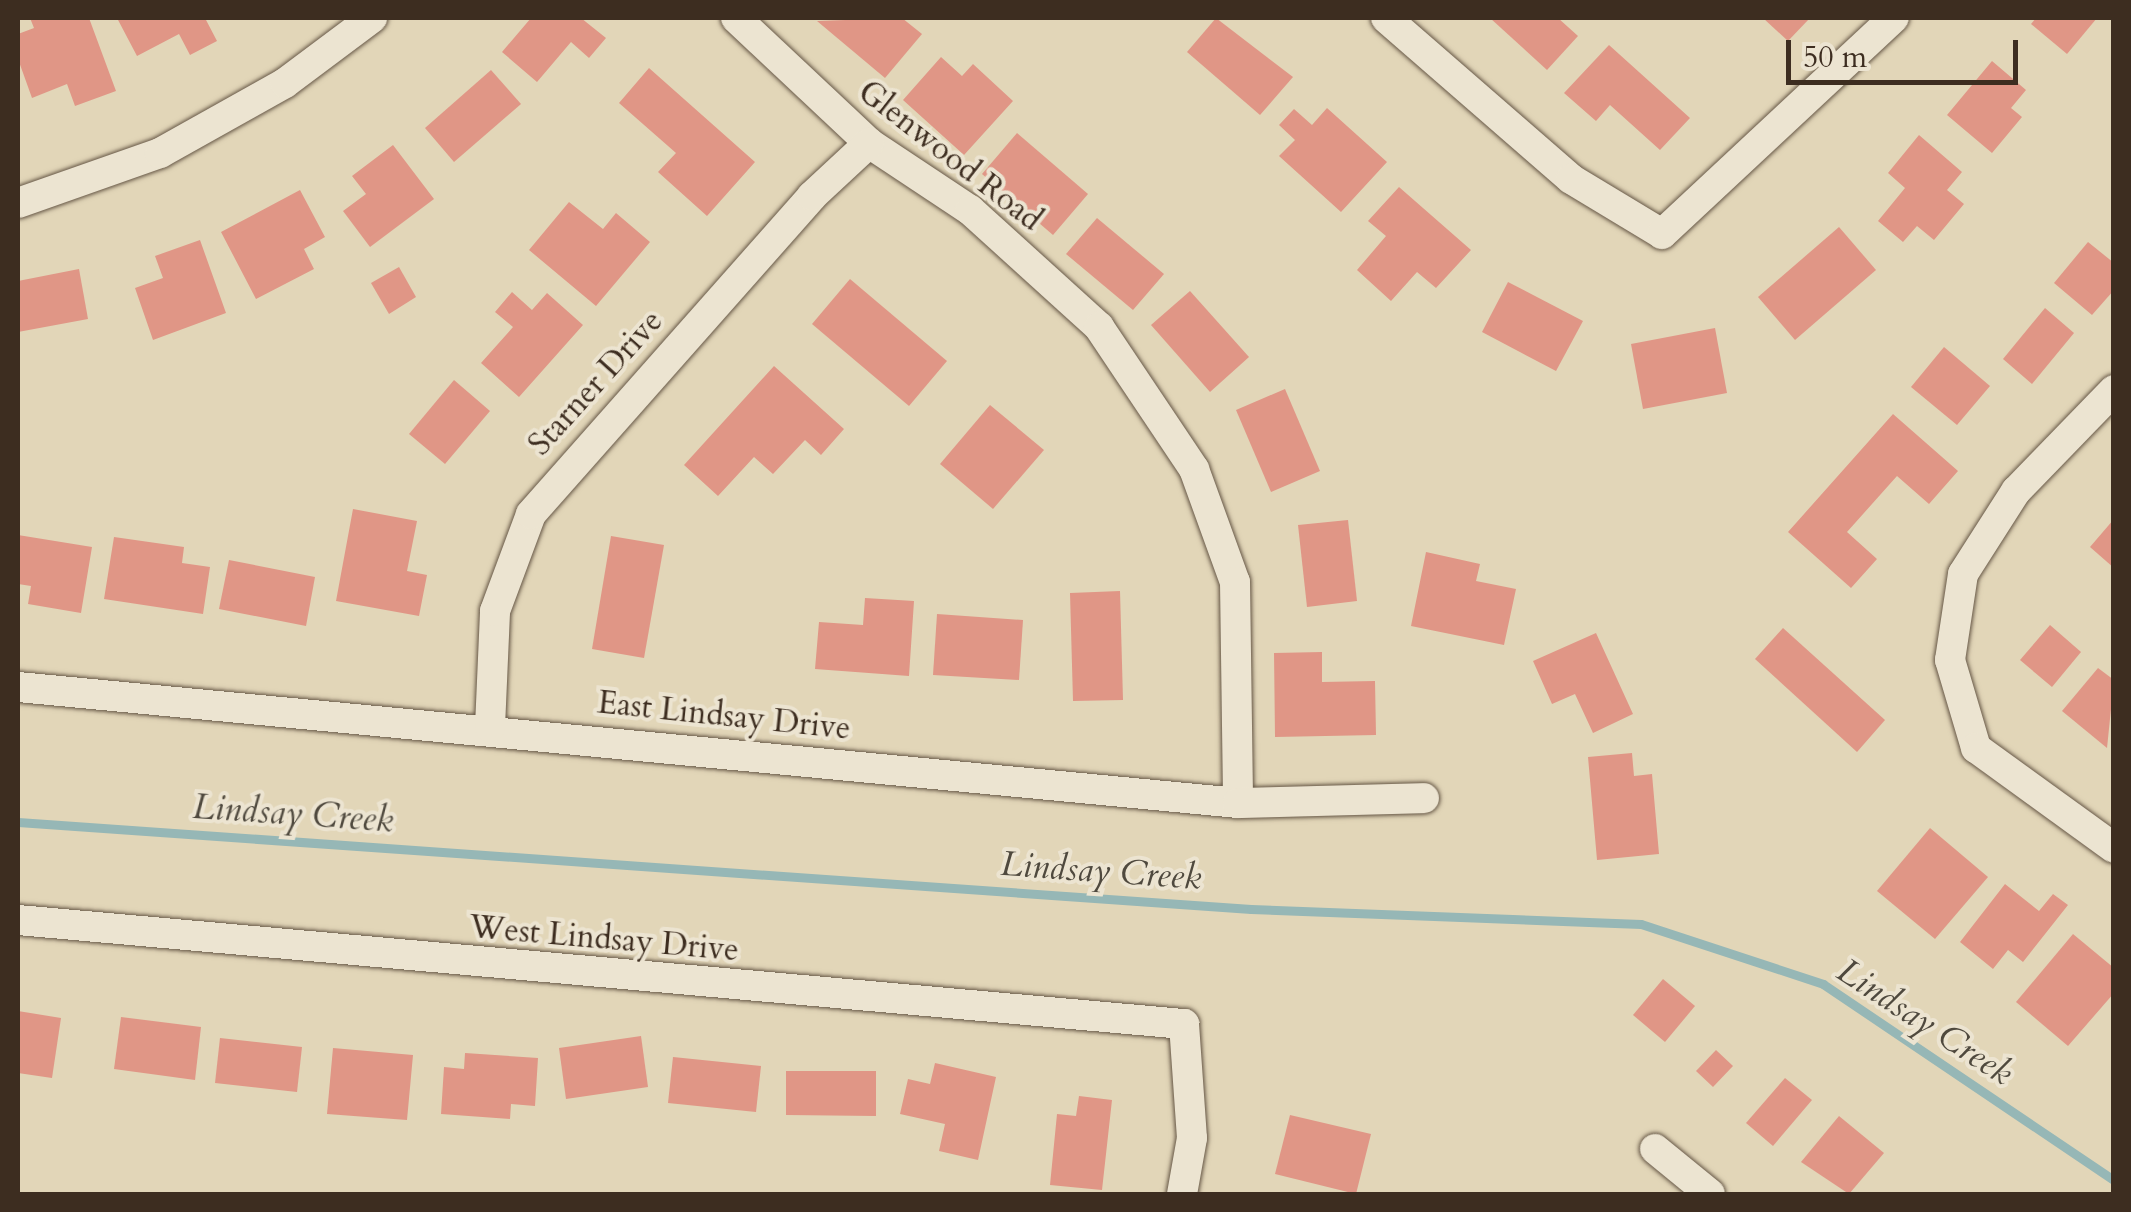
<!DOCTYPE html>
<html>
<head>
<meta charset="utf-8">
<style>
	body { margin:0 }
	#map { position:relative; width:2131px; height:1212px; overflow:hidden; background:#e2d6b8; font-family:Cardo,serif }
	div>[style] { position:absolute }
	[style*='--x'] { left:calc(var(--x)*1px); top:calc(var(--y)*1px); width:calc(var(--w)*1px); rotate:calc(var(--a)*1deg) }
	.stream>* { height:9px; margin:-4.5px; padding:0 4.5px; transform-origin:4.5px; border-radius:4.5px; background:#96b7b6 }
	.building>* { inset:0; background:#e09686 }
	.roads { filter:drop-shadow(0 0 2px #665746) drop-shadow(0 0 2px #665746) }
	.minor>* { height:30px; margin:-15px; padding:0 15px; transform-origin:15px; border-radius:15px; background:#ece4d1 }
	span { translate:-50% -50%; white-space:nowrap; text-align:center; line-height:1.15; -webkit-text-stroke:8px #ece4d1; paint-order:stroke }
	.street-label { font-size:32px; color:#3d2d20 }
	.water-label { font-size:35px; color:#4f493e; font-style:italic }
	.frame { position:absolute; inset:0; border:20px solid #3d2d20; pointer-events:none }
	.scale { position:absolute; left:1786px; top:40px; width:232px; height:45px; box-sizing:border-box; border:5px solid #3d2d20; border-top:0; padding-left:12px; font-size:30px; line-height:35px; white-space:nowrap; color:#3d2d20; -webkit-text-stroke:8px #ece4d1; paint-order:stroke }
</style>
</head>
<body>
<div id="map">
	<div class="stream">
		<i style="--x:18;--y:822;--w:1236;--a:4.04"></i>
		<i style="--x:1251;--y:909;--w:390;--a:2.2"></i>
		<i style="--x:1641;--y:924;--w:192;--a:18.2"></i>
		<i style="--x:1823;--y:984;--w:351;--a:34"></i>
	</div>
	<div class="building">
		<i style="clip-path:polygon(30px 18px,89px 18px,116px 91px,75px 106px,67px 84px,32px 98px,18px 59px,18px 34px,34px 28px)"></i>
		<i style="clip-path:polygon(117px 18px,205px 18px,217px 41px,190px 55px,179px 34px,137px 56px)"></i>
		<i style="clip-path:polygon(531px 18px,581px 18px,606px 38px,589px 58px,571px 42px,537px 82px,502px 52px)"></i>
		<i style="clip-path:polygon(902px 18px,922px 34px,885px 78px,817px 21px)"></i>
		<i style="clip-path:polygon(1216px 18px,1293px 77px,1260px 115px,1187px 52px)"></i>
		<i style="clip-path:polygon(1490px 18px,1558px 18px,1578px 36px,1547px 70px)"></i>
		<i style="clip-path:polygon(1763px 18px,1810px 18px,1788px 41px)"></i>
		<i style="clip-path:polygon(2036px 18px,2097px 18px,2067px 54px,2031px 24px)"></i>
		<i style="clip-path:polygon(1609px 45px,1690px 118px,1660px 150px,1610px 105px,1596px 121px,1564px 93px)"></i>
		<i style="clip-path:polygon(941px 57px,962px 76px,973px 64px,1013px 101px,964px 155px,903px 100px)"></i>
		<i style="clip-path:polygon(1992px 61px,2026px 90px,2011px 108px,2022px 117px,1992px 153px,1947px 115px)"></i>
		<i style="clip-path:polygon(649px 68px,755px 162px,707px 216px,658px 172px,676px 153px,619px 103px)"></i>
		<i style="clip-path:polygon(491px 70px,521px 104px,454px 162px,425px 128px)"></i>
		<i style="clip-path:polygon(1327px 108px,1387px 162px,1341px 212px,1279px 156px,1295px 140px,1279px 125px,1294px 109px,1312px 125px)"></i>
		<i style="clip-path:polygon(1017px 133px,1088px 194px,1053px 235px,982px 174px)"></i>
		<i style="clip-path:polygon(1919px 135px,1962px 172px,1947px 190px,1964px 204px,1934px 240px,1917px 226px,1903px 242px,1878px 221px,1905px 188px,1888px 173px)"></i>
		<i style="clip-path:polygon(393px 145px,434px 199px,370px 247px,343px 211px,366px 194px,352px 176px)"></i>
		<i style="clip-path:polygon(1399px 187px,1471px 250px,1436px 288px,1417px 272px,1391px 301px,1357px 270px,1386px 236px,1368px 221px)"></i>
		<i style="clip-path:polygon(300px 190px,325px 237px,304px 249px,314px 269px,256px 299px,221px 232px)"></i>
		<i style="clip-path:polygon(569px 202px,603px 229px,616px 213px,650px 242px,596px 306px,529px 250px)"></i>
		<i style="clip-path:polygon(1097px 218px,1164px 274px,1133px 310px,1066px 254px)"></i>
		<i style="clip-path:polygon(1839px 227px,1876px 270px,1795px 340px,1758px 297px)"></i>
		<i style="clip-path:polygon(200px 240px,226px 313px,153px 340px,135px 288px,163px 278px,155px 256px)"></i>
		<i style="clip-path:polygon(2088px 242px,2114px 263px,2114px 290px,2092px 315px,2054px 283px)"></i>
		<i style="clip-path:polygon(399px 267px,416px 297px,389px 314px,371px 283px)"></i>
		<i style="clip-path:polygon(79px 269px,88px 319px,18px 332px,18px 281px)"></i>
		<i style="clip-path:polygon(850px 279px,947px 361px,909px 406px,812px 324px)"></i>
		<i style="clip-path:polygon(1508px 282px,1583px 321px,1556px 371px,1482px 332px)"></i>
		<i style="clip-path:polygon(1190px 291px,1249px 357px,1210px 392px,1151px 325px)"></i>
		<i style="clip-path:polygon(512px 292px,532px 310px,547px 293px,583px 325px,519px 397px,481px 363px,513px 327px,495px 312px)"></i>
		<i style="clip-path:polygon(2045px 308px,2074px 333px,2032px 384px,2003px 359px)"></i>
		<i style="clip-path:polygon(1715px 328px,1727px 393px,1643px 409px,1631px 344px)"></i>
		<i style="clip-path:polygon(1944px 347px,1990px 386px,1957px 425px,1911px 387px)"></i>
		<i style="clip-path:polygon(774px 366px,844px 429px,821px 455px,805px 440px,773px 474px,754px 457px,718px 496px,684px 465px)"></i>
		<i style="clip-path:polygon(454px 380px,490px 411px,445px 464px,409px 434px)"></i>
		<i style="clip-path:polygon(1285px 389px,1320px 471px,1271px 492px,1236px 410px)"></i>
		<i style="clip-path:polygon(990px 405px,1044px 450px,993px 509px,940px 464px)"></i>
		<i style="clip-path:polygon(1893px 414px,1958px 471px,1929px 504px,1897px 476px,1847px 532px,1877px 559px,1851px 588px,1788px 532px)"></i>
		<i style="clip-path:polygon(353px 509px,417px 521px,407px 571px,427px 575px,419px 616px,336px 601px)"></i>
		<i style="clip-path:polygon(2114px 519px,2114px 568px,2090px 547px)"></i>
		<i style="clip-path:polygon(1348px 520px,1357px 601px,1307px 607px,1298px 525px)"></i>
		<i style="clip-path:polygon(18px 535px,92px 547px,81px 613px,28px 604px,31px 586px,18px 584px)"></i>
		<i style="clip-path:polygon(611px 536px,664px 545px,644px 658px,592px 649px)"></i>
		<i style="clip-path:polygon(114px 537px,184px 547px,182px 563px,210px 567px,203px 614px,104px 599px)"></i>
		<i style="clip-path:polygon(1426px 552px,1480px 564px,1476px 581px,1516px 589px,1504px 645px,1411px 626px)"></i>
		<i style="clip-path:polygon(229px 560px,315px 577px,306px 626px,219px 609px)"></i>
		<i style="clip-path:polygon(1120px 591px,1123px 700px,1073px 701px,1070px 593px)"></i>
		<i style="clip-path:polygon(865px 598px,914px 601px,909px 676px,815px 669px,819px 622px,863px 625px)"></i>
		<i style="clip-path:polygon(937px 614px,1023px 620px,1019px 680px,933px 675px)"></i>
		<i style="clip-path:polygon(2050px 625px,2081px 652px,2052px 687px,2020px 660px)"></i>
		<i style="clip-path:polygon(1783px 628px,1885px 720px,1857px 752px,1755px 659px)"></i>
		<i style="clip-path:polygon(1596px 633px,1633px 714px,1593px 733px,1575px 694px,1552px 704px,1533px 661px)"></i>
		<i style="clip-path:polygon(1322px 652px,1322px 682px,1375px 681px,1376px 735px,1275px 737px,1274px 653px)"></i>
		<i style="clip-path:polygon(2098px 668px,2114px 680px,2107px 748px,2062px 711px)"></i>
		<i style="clip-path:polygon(1632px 753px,1634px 776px,1652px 774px,1659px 854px,1597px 860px,1588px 757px)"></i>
		<i style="clip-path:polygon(1930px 828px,1988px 877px,1935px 939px,1877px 891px)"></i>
		<i style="clip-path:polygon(2005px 884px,2039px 911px,2053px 894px,2068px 905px,2023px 962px,2008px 950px,1993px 969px,1960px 942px)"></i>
		<i style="clip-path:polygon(2073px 934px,2114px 968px,2114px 993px,2068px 1046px,2016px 1002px)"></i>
		<i style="clip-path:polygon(1663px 979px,1695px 1006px,1665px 1042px,1633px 1015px)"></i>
		<i style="clip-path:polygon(18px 1011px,61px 1018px,52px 1078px,18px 1073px)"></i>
		<i style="clip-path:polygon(121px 1017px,201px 1027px,195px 1080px,114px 1069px)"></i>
		<i style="clip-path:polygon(641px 1036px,648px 1087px,566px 1099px,559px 1048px)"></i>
		<i style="clip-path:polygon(220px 1038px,302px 1047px,297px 1092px,215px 1083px)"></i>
		<i style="clip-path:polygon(333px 1048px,413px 1055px,407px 1120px,327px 1114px)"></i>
		<i style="clip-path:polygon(1716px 1050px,1733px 1066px,1713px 1087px,1696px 1071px)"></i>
		<i style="clip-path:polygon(465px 1053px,538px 1058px,535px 1106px,511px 1104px,510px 1119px,441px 1114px,444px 1067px,464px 1069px)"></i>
		<i style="clip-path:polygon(673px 1057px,761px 1066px,756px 1112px,668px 1103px)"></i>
		<i style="clip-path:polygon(935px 1063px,996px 1077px,978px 1160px,939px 1151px,945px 1124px,900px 1114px,908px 1079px,930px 1084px)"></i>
		<i style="clip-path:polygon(786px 1071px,876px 1071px,876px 1116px,786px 1115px)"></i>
		<i style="clip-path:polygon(1785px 1078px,1812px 1100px,1773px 1146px,1746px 1123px)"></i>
		<i style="clip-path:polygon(1079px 1096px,1112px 1100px,1102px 1190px,1050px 1185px,1057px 1114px,1076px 1116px)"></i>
		<i style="clip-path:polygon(1290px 1115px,1371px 1134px,1356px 1194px,1275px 1174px)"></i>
		<i style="clip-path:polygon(1839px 1116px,1884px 1153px,1849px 1194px,1801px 1162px)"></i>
	</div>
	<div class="roads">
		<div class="minor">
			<i style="--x:736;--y:18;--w:183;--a:43.2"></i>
			<i style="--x:869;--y:143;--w:121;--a:33.6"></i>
			<i style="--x:970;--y:210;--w:174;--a:42.2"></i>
			<i style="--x:1099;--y:327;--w:171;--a:56.2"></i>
			<i style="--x:1194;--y:469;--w:120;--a:70.1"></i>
			<i style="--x:1235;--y:582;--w:221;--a:89.2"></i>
			<i style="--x:1386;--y:18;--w:245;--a:41"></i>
			<i style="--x:1571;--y:179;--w:106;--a:31.1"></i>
			<i style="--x:1662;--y:234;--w:317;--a:-43"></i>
			<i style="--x:18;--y:203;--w:151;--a:-19.4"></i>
			<i style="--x:160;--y:153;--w:143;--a:-29.2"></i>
			<i style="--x:285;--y:83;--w:109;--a:-36.8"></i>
			<i style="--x:2114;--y:390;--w:141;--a:134.1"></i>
			<i style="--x:2016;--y:491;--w:98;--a:122.6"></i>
			<i style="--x:1963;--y:574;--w:87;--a:98.6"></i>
			<i style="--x:1950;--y:660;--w:92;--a:73.5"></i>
			<i style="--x:1976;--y:748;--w:170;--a:35.9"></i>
			<i style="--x:18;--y:687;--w:1226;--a:5.43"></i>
			<i style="--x:1238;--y:803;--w:186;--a:-1.5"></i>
			<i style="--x:490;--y:727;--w:116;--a:-87.5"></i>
			<i style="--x:495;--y:611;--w:103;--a:-69.6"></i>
			<i style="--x:531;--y:514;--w:424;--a:-48.5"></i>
			<i style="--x:812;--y:196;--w:78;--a:-42.9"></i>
			<i style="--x:18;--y:920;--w:1171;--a:5.1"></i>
			<i style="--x:1184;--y:1024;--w:114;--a:86"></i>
			<i style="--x:1192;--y:1138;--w:57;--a:100.1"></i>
			<i style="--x:1655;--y:1149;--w:71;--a:39.3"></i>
		</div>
	</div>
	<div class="street-label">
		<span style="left:950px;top:156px;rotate:38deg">Glenwood Road</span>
		<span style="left:596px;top:383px;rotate:-48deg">Starner Drive</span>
		<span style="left:724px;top:716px;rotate:6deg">East Lindsay Drive</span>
		<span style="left:604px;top:939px;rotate:5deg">West Lindsay Drive</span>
	</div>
	<div class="water-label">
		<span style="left:293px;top:814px;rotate:4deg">Lindsay Creek</span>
		<span style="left:1101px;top:871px;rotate:4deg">Lindsay Creek</span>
		<span style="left:1925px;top:1022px;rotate:33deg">Lindsay Creek</span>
	</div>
	<div class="frame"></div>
	<div class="scale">50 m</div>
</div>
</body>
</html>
